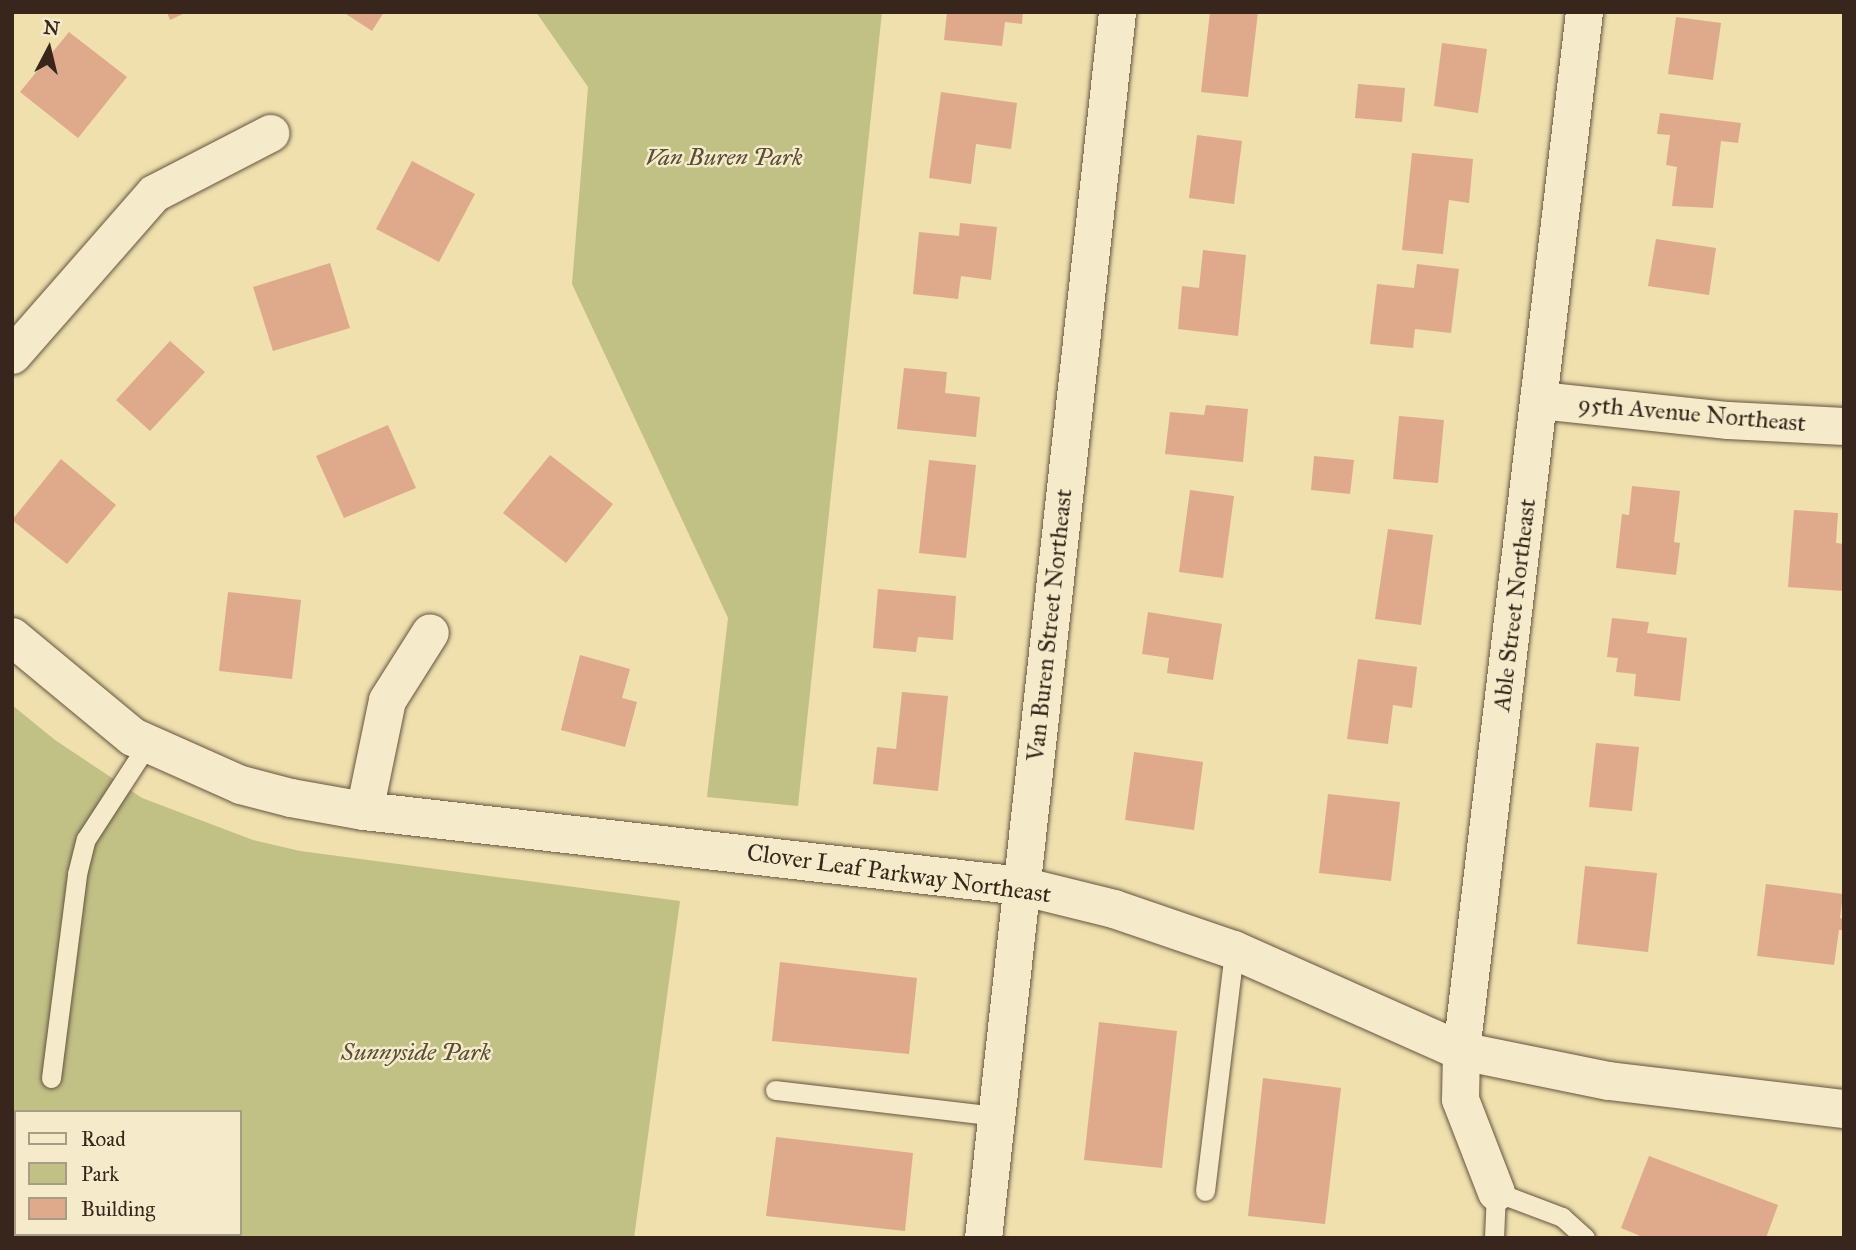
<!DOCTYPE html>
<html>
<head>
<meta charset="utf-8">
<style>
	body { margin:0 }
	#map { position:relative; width:1856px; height:1250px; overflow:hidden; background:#efe0ad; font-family:"IM FELL Great Primer",serif }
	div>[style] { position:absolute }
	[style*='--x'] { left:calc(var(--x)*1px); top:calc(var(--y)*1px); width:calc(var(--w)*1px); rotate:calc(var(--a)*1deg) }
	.green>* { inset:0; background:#c1c085 }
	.building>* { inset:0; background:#dfa98c }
	.roads { filter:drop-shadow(0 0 2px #665441) drop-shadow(0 0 2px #665441) }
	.lane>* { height:19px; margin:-9.5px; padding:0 9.5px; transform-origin:9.5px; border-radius:9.5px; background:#f5ebca }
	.street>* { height:37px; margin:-18.5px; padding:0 18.5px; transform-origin:18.5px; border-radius:18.5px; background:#f5ebca }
	.secondary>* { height:38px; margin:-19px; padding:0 19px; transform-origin:19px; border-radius:19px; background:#f5ebca }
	span { translate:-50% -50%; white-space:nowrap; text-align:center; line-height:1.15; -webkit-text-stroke:5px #f5ebca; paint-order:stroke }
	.park-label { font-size:24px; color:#5a4c37; font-style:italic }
	.street-label { font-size:24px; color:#38261d }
	.frame { position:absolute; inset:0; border:14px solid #38261d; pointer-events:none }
	.legend { position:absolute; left:14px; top:1110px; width:228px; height:126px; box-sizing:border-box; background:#f5ebca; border:2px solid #a99c85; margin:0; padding:9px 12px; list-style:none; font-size:21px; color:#38261d }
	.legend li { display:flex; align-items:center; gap:14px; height:35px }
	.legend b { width:35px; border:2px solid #a99c85 }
	.north { position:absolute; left:14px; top:14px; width:70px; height:70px; -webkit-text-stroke:5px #f5ebca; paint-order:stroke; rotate:7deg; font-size:19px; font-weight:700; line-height:28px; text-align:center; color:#38261d }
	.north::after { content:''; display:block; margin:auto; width:24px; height:32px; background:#38261d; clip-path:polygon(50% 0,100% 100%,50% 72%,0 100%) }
</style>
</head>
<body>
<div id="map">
	<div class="green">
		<i style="clip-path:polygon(536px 12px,882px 12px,798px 806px,707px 797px,728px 618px,572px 284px,588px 87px)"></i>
		<i style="clip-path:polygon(evenodd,12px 705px,55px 740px,142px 798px,253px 840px,300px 851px,680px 901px,634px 1238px,12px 1238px,12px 705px,16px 1112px,240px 1112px,240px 1234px,16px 1234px,16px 1112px)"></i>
	</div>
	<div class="building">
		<i style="clip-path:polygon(167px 12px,187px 12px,170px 20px)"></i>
		<i style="clip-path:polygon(343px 12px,384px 12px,372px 31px)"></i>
		<i style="clip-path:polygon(947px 12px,1023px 12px,1022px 24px,1005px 22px,1002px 46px,944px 40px)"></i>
		<i style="clip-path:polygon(1210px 12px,1258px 12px,1248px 97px,1201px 92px)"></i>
		<i style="clip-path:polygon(1676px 17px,1721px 23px,1713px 80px,1668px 74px)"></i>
		<i style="clip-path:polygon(69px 32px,127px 77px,78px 138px,20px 92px)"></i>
		<i style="clip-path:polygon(1442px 43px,1487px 49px,1478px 113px,1434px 106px)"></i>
		<i style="clip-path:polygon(1358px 84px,1405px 88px,1402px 122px,1355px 118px)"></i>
		<i style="clip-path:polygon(941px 92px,1017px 103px,1011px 149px,976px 144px,971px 184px,929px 178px)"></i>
		<i style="clip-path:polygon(1660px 113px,1741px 123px,1738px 143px,1721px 141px,1713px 208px,1672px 206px,1677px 167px,1666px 165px,1670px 135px,1657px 134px)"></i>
		<i style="clip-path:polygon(1197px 135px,1242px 141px,1234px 204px,1189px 198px)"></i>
		<i style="clip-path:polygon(1412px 153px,1473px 159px,1469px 203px,1449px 200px,1443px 254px,1402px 250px)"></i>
		<i style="clip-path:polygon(412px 161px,475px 194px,439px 262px,376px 229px)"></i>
		<i style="clip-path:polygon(960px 223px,997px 227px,991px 280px,961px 276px,958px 299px,913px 294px,919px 232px,959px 236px)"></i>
		<i style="clip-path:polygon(1656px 239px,1716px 248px,1709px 295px,1648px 286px)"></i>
		<i style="clip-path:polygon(1203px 250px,1246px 255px,1238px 336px,1178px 329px,1182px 286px,1199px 288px)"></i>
		<i style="clip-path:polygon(330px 263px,350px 328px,273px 351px,253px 287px)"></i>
		<i style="clip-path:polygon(1417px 264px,1459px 269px,1451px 333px,1415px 329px,1413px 348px,1370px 344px,1377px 284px,1414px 288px)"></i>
		<i style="clip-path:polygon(170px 341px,205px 372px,150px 431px,116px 400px)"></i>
		<i style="clip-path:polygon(904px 368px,947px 372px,945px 393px,980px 397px,976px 437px,897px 429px)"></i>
		<i style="clip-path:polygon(1206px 405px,1248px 409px,1243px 462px,1165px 454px,1170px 412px,1204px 415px)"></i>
		<i style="clip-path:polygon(1399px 416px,1444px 420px,1438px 483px,1393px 479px)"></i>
		<i style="clip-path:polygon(388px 425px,416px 488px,344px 518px,316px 456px)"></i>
		<i style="clip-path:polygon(550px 455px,613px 504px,566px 563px,503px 513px)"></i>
		<i style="clip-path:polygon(1314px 456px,1354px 460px,1350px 494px,1311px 490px)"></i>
		<i style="clip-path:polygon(61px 459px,116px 505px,67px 564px,12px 520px)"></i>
		<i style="clip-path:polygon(929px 460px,976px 465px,966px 558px,919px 553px)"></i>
		<i style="clip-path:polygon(1632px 486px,1680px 491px,1674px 542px,1680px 543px,1676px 575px,1616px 568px,1622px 514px,1629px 515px)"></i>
		<i style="clip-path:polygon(1190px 490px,1234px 496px,1223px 578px,1179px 572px)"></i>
		<i style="clip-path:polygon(1794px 510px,1838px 513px,1836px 543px,1844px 544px,1844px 591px,1788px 587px)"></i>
		<i style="clip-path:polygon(1388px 529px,1433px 535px,1421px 625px,1375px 619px)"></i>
		<i style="clip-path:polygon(878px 589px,956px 596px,953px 640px,918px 637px,916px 652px,873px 648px)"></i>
		<i style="clip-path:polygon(228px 592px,301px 600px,292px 679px,219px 671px)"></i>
		<i style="clip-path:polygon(1148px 612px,1222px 624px,1213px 680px,1167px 673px,1169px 658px,1142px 654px)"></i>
		<i style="clip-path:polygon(1612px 618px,1649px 622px,1647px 633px,1687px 638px,1680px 701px,1634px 696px,1636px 674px,1616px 672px,1618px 658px,1607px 657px)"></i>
		<i style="clip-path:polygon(580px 655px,630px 669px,622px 698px,637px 702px,625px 747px,561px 730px)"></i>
		<i style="clip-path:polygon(1358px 659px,1417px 667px,1412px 708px,1393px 705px,1388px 744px,1347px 739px)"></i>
		<i style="clip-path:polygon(902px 692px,948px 696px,938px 791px,873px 784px,877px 747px,896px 749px)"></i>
		<i style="clip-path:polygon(1596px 743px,1639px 747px,1632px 811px,1589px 807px)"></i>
		<i style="clip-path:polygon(1134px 752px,1203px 762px,1194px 830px,1125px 820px)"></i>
		<i style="clip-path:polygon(1328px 794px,1400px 802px,1391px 881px,1319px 873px)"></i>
		<i style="clip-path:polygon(1585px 866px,1657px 873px,1648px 952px,1577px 944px)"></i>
		<i style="clip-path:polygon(1766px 884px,1843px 894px,1840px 918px,1844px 919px,1844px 930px,1839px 930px,1834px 965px,1757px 956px)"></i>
		<i style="clip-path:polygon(780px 962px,917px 978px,909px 1054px,772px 1041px)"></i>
		<i style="clip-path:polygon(1099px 1022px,1177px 1031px,1162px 1168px,1084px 1160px)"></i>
		<i style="clip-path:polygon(1263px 1078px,1341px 1088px,1325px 1224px,1248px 1216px)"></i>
		<i style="clip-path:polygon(776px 1137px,913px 1153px,905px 1231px,766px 1216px)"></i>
		<i style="clip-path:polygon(1649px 1156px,1778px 1205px,1766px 1238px,1645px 1238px,1621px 1228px)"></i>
	</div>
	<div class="roads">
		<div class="lane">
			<i style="--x:51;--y:1078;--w:206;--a:-82.7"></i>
			<i style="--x:77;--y:874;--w:36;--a:-76"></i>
			<i style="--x:86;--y:839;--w:112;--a:-57"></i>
			<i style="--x:775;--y:1090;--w:223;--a:6.7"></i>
			<i style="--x:1205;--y:1191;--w:243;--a:-83.1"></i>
			<i style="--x:1494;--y:1238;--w:46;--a:-87.5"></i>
			<i style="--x:1496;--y:1192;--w:71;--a:20.7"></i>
			<i style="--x:1562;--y:1217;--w:31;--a:42"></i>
		</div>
		<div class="street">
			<i style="--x:12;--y:355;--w:215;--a:-48.8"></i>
			<i style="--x:154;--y:193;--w:131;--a:-27.3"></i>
			<i style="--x:1540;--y:400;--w:189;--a:6.1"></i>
			<i style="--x:1728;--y:420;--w:116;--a:3"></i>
			<i style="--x:364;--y:811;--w:113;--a:-78.3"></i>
			<i style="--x:387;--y:700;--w:80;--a:-57.7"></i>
			<i style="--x:1496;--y:1192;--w:100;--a:-111.2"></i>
			<i style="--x:1460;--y:1099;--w:48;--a:-88.8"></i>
			<i style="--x:1461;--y:1051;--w:1046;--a:-83.25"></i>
			<i style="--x:983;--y:1238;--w:1233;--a:-83.76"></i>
		</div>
		<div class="secondary">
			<i style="--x:12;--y:637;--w:157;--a:39.6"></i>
			<i style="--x:133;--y:737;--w:118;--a:24"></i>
			<i style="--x:241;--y:785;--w:52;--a:14.6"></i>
			<i style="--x:291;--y:798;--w:74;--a:10.1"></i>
			<i style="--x:364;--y:811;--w:661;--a:6.51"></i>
			<i style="--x:1021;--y:886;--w:96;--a:13.9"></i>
			<i style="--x:1114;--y:909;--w:127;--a:18.9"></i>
			<i style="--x:1234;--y:950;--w:248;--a:24"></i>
			<i style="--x:1461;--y:1051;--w:151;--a:11.5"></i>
			<i style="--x:1609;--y:1081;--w:237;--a:6.8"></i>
		</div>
	</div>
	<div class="park-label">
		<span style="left:724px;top:158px">Van Buren Park</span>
		<span style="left:416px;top:1053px">Sunnyside Park</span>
	</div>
	<div class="street-label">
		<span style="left:1692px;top:414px;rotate:5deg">95th Avenue Northeast</span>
		<span style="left:1515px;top:605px;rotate:-83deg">Able Street Northeast</span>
		<span style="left:1050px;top:625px;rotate:-84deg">Van Buren Street Northeast</span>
		<span style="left:899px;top:874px;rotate:8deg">Clover Leaf Parkway Northeast</span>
	</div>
	<div class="frame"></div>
	<ul class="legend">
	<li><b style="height:9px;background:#f5ebca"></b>Road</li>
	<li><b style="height:19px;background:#c1c085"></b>Park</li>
	<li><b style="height:19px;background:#dfa98c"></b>Building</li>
	</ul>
	<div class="north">N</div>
</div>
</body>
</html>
